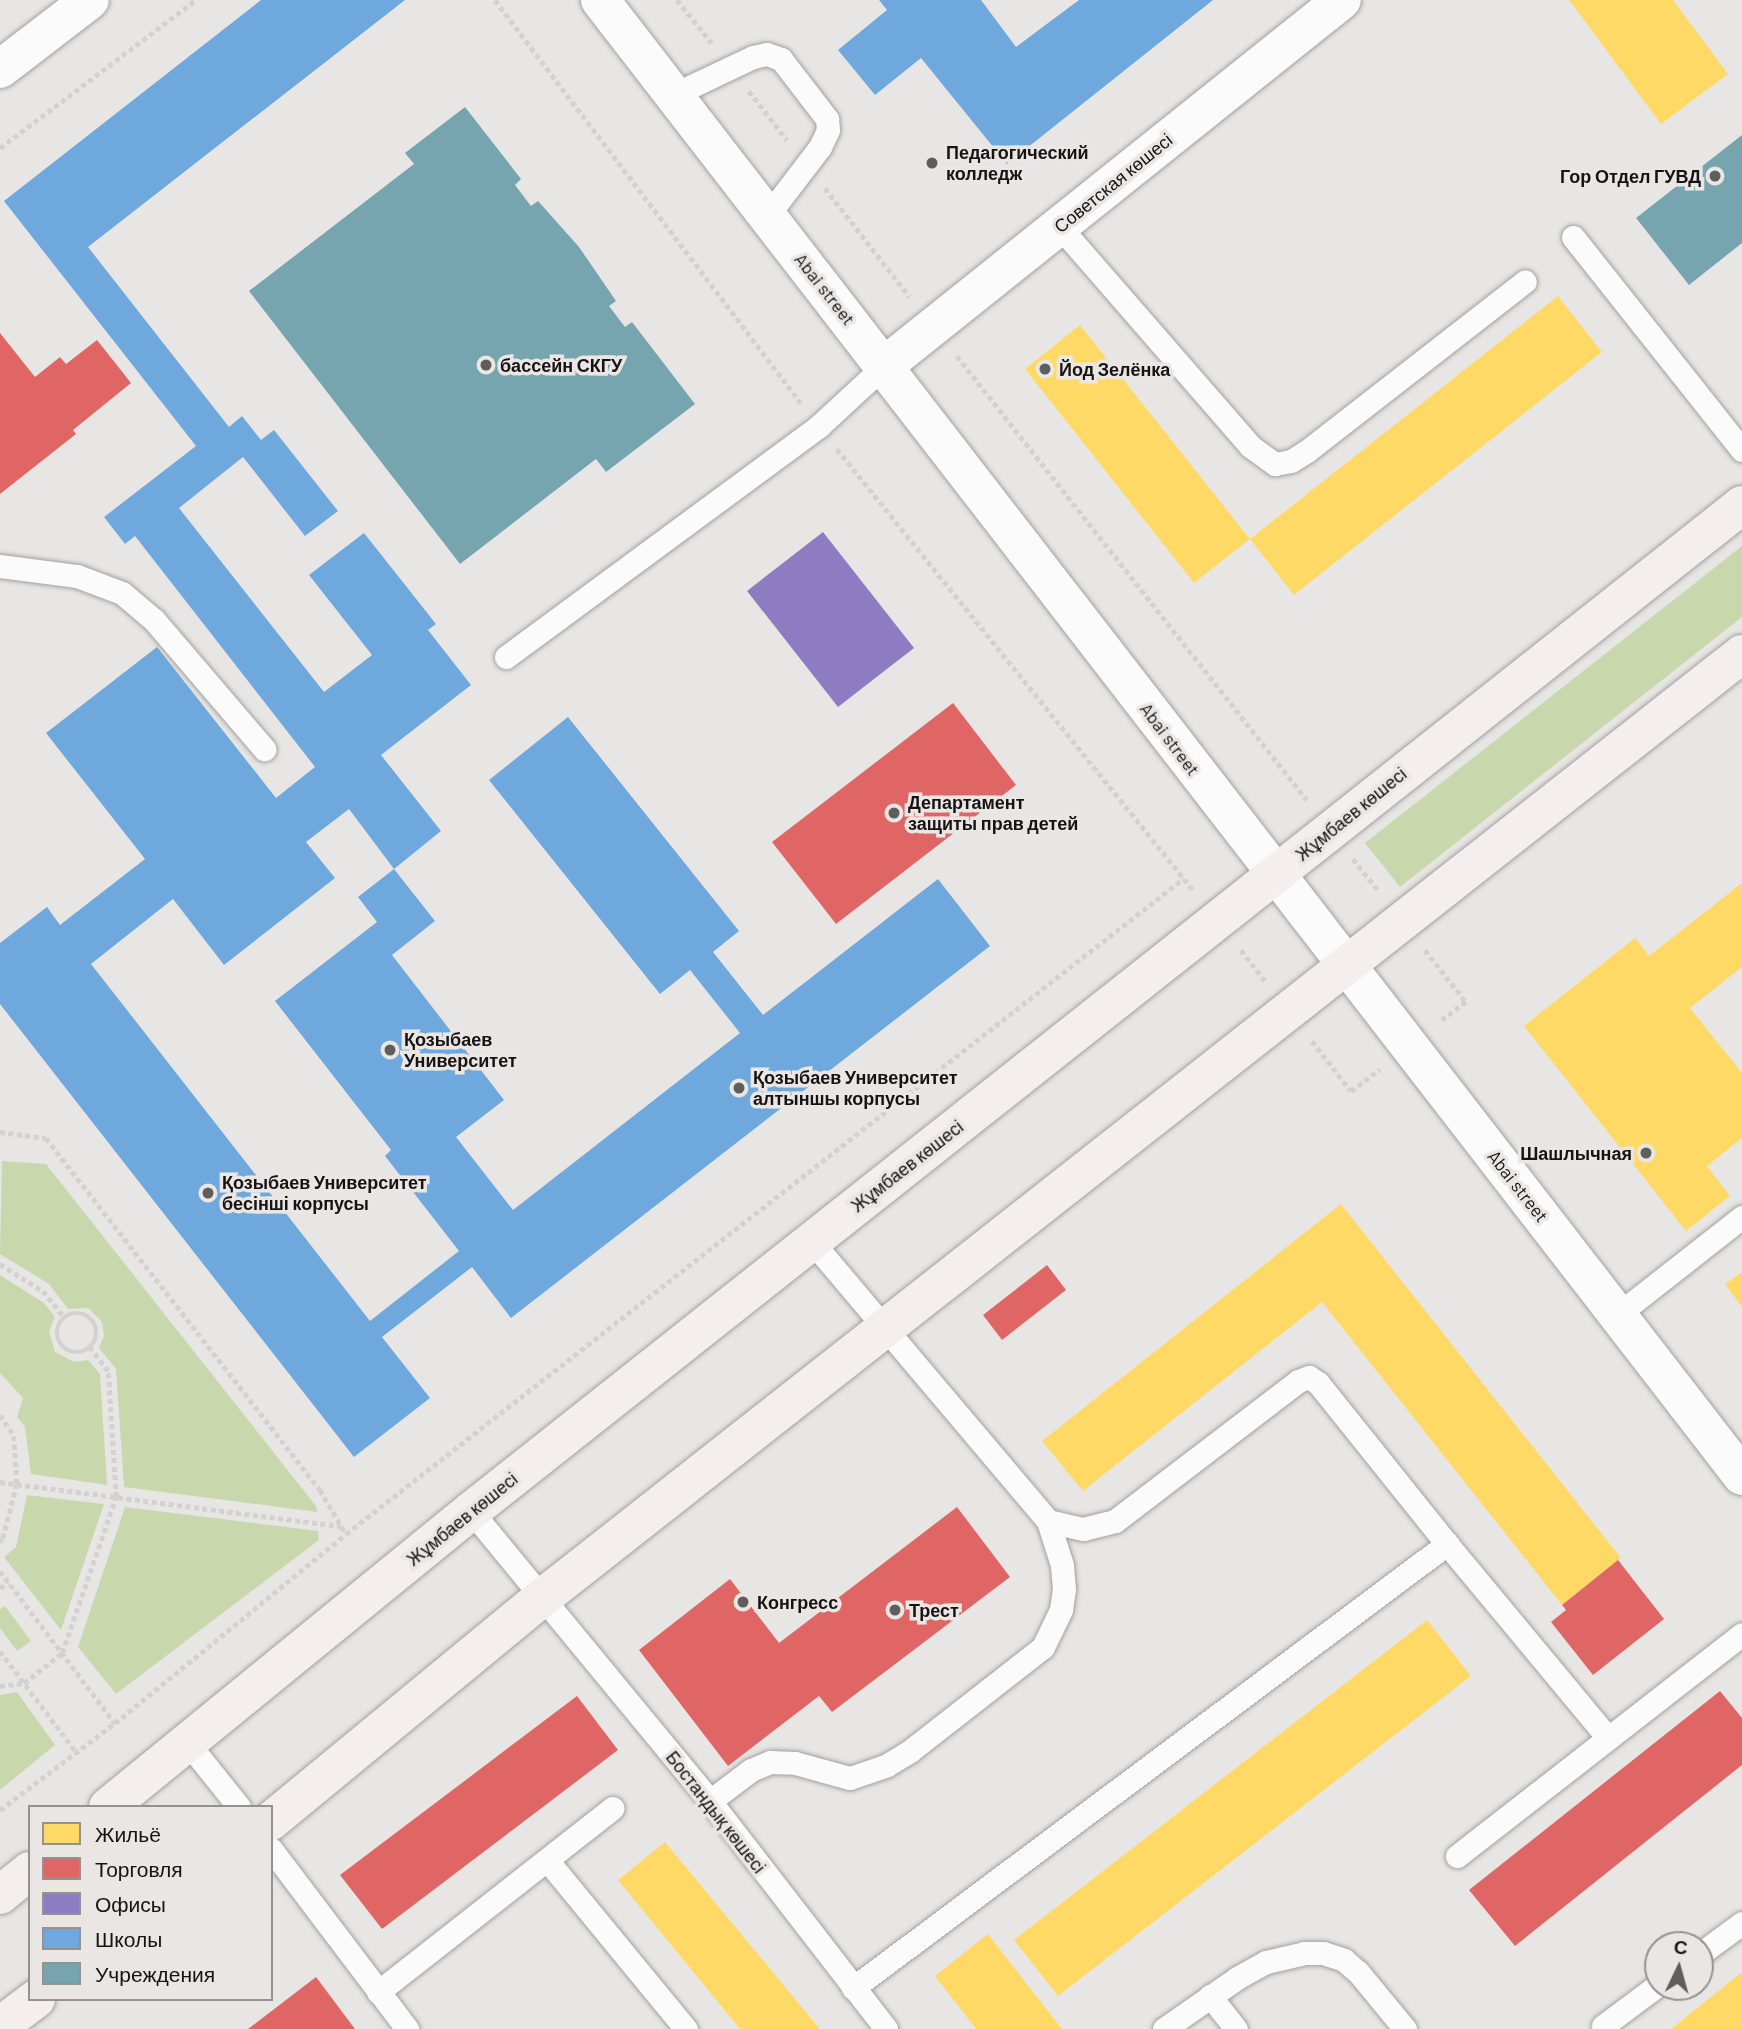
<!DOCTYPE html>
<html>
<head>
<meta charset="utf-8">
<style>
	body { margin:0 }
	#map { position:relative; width:1742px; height:2029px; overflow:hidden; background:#e8e6e5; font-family:Barlow,sans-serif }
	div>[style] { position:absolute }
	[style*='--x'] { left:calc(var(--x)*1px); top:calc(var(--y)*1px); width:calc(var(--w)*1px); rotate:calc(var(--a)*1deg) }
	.green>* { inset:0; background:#c8d8ac }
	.homes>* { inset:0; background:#ffd966 }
	.shops>* { inset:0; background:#e06666 }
	.offices>* { inset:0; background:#8e7cc3 }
	.schools>* { inset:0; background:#6fa8dc }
	.public>* { inset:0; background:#76a5af }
	.path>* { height:4.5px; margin-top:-2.25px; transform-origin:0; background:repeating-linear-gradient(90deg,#d3d2d1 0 5px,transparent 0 8.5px) }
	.path>.ring { margin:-2.25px; padding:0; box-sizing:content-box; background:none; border:4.5px solid #d3d2d1; border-radius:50% }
	.roads { filter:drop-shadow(0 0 2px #a2a1a0) drop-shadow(0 0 2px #a2a1a0) }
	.service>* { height:23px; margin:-11.5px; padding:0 11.5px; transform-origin:11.5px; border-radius:11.5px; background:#fcfbfb }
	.minor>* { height:38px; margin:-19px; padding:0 19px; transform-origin:19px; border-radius:19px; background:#fcfbfb }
	.tertiary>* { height:38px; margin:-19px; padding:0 19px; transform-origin:19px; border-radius:19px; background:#fcfbfb }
	.secondary>* { height:38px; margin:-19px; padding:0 19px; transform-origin:19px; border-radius:19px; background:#f4efee }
	.dots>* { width:19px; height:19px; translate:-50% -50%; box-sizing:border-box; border:4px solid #e9e6e4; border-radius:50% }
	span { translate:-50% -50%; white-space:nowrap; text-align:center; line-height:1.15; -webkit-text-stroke:7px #e9e6e4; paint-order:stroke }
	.poi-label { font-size:18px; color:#151413; font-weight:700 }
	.left { translate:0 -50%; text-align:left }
	.right { translate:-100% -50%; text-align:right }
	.street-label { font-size:18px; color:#151413 }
	.legend { position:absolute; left:28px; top:1805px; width:245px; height:196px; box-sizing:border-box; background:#e9e6e4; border:2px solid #949290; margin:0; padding:9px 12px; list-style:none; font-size:21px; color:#151413 }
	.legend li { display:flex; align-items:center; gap:14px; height:35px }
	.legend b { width:35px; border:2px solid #949290 }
	.north { position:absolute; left:1644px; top:1931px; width:70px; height:70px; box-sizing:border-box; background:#e9e6e4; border:2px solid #949290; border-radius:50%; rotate:5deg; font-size:19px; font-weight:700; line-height:28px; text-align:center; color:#151413 }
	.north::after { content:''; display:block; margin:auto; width:24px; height:32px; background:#5f5e5c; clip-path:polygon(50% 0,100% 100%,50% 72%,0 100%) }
</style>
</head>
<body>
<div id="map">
	<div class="green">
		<i style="clip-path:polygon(1742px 546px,1742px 617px,1400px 887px,1365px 843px)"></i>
		<i style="clip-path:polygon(2px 1161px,46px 1164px,316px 1506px,317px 1512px,124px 1487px,116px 1369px,99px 1348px,104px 1336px,102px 1322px,88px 1308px,68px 1309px,49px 1284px,0 1254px)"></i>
		<i style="clip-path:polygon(0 1275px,44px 1303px,55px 1317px,49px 1331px,55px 1352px,74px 1362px,88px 1360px,100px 1374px,107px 1485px,31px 1474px,25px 1427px,17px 1417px,23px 1398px,0 1373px)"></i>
		<i style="clip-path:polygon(27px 1495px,104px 1504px,61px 1630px,4px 1557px,16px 1547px)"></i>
		<i style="clip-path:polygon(125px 1507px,318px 1531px,319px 1540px,116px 1694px,78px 1647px)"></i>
		<i style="clip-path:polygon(5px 1606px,31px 1641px,17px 1651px,0 1628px,0 1609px)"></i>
		<i style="clip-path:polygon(17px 1692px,55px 1745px,0 1790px,0 1695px)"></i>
	</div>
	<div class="homes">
		<i style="clip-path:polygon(1569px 0,1673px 0,1728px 74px,1661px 124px)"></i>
		<i style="clip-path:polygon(1558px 296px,1602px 352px,1294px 595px,1250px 539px)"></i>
		<i style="clip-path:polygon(1080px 325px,1250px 539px,1194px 583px,1025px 369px)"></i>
		<i style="clip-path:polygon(1742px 883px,1742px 967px,1690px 1008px,1742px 1073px,1742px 1138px,1707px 1166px,1730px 1196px,1686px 1231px,1524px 1026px,1635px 938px,1649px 956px)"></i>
		<i style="clip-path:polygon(1341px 1204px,1621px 1558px,1562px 1605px,1322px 1302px,1083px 1491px,1042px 1441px)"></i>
		<i style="clip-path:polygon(1742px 1272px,1742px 1307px,1725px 1284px)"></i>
		<i style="clip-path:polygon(1427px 1620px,1471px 1676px,1058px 1996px,1014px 1940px)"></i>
		<i style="clip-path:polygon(665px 1842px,820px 2029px,740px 2029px,618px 1880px)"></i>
		<i style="clip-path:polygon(988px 1934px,1062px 2029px,976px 2029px,935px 1976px)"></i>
		<i style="clip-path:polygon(1742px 1972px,1742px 2029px,1671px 2029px)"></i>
	</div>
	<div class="shops">
		<i style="clip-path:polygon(0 333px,35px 377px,60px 357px,66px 364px,97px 340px,131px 383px,73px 430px,76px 434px,0 494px)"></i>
		<i style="clip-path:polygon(953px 703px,1016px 785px,836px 924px,772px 842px)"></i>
		<i style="clip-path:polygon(1047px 1265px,1066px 1290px,1002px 1340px,983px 1315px)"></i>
		<i style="clip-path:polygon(957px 1507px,1010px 1577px,832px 1712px,819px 1696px,728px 1766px,639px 1650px,730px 1579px,779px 1643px)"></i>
		<i style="clip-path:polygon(1618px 1560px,1664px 1619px,1593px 1675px,1551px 1622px,1566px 1610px,1562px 1605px)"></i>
		<i style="clip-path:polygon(1720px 1691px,1742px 1718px,1742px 1765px,1515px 1946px,1469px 1890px)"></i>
		<i style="clip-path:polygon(577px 1696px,618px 1750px,382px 1929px,340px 1875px)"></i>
		<i style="clip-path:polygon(316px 1977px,355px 2029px,248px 2029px)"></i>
	</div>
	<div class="offices">
		<i style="clip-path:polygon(823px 532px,914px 648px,838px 707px,747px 591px)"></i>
	</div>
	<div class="schools">
		<i style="clip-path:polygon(261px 0,405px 0,88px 247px,229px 427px,242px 416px,261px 440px,274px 430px,338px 511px,305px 536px,243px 457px,179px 508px,324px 692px,372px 655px,309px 575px,364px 533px,436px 624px,428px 630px,471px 685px,381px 755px,441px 831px,394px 869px,349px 809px,306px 842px,335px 878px,224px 965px,173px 899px,91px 964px,370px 1321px,459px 1251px,385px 1156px,391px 1150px,275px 1001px,377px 922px,358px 897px,394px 869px,435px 921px,392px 955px,504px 1100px,456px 1137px,513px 1210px,740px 1033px,690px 970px,660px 994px,489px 780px,568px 717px,739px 931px,713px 952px,763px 1015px,938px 879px,990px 946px,511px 1318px,472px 1267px,382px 1337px,430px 1398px,354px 1457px,0 1004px,0 943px,47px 907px,60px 925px,145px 859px,46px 733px,157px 647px,276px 798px,315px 767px,135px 536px,125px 544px,104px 517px,196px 446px,4px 201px)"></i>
		<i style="clip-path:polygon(879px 0,981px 0,1016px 47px,1079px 0,1213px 0,1007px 164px,921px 58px,875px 95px,838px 50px,887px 10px)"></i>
	</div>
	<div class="public">
		<i style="clip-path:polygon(465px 107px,521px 179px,515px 185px,531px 206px,538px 201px,579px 247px,616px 301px,609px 306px,625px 327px,632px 322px,695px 404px,606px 472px,596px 459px,460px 564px,249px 291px,414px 164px,405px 153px)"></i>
		<i style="clip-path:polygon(1742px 135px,1742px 243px,1689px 285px,1636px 218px)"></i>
	</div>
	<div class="path">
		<i style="--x:495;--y:0;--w:506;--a:52.79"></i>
		<i style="--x:677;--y:0;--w:55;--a:50.9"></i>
		<i style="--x:749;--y:91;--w:62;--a:52.2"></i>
		<i style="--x:0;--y:148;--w:246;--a:-37.1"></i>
		<i style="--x:825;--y:188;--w:138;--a:52.1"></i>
		<i style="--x:957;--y:356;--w:565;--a:51.75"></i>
		<i style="--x:837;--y:449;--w:568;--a:51.07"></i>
		<i style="--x:1353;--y:859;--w:40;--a:51"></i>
		<i style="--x:1241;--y:950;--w:41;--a:52"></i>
		<i style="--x:1425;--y:950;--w:66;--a:51.7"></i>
		<i style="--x:1466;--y:1002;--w:34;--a:143"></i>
		<i style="--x:1312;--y:1041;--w:63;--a:52"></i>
		<i style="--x:1351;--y:1091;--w:36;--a:-37"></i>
		<i style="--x:0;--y:1132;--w:46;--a:7.4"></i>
		<i style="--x:46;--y:1138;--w:446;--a:52.1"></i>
		<i style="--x:320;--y:1490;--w:51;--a:59.4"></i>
		<i style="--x:0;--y:1264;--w:51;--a:32.1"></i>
		<i style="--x:43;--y:1291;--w:35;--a:51"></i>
		<i class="ring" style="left:57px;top:1313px;width:35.5px;height:35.5px"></i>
		<i style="--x:0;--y:1415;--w:25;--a:56"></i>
		<i style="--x:14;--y:1436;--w:48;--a:86.4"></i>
		<i style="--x:17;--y:1484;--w:57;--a:104.3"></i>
		<i style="--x:3;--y:1539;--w:4;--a:135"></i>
		<i style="--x:0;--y:1482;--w:344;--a:7.4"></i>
		<i style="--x:0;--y:1571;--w:191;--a:52.9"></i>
		<i style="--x:0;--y:1588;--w:10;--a:-37"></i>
		<i style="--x:0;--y:1651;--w:126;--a:53"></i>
		<i style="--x:0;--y:1686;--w:24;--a:-7"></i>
		<i style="--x:24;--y:1683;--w:48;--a:-38.3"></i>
		<i style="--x:62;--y:1653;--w:165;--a:-70.9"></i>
		<i style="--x:116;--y:1497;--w:126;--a:-93.6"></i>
		<i style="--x:108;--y:1371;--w:29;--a:-128"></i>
		<i style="--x:0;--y:1810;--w:144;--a:-37.1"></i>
		<i style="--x:115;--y:1723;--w:298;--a:-39.3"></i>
		<i style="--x:346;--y:1534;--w:1064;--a:-38.05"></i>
	</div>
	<div class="roads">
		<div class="service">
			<i style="--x:675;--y:94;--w:86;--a:-25.4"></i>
			<i style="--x:753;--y:57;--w:14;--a:-12"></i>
			<i style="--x:767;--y:54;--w:15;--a:20"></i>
			<i style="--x:781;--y:59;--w:76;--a:52.5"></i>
			<i style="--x:827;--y:119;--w:11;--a:85"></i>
			<i style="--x:828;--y:130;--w:19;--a:115"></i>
			<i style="--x:820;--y:147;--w:86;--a:127.4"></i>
			<i style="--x:1059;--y:226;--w:291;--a:49"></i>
			<i style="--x:1250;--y:446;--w:31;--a:36"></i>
			<i style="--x:1275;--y:464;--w:16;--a:-11"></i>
			<i style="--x:1291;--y:461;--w:19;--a:-32"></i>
			<i style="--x:1307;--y:451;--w:276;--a:-37.9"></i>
			<i style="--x:1573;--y:237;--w:272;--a:51.6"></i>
			<i style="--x:0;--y:566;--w:78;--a:7.4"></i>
			<i style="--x:77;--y:576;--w:48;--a:20.7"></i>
			<i style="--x:122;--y:593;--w:42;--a:40.2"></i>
			<i style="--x:154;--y:620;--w:170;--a:49.5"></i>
			<i style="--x:506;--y:657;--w:389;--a:-36.4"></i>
			<i style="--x:819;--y:426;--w:88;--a:-42.7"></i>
			<i style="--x:1617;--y:1315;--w:159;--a:-38.1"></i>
			<i style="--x:471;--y:1511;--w:376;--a:50.5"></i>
			<i style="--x:710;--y:1801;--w:288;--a:52.3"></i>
			<i style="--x:1048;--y:1521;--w:36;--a:13"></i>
			<i style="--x:1083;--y:1529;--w:33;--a:-14"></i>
			<i style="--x:1115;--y:1521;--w:230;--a:-37.4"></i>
			<i style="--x:1298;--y:1381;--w:12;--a:-20"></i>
			<i style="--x:1309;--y:1377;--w:11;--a:34"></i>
			<i style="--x:1318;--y:1383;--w:206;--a:51.3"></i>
			<i style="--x:187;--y:1742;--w:83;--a:51.3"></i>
			<i style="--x:710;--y:1801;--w:51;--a:-37.1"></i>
			<i style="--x:751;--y:1770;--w:21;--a:-23"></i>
			<i style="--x:770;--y:1762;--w:25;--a:2"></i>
			<i style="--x:795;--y:1763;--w:57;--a:15.3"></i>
			<i style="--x:850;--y:1778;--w:39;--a:-19"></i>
			<i style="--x:887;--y:1765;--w:27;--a:-31"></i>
			<i style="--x:910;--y:1751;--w:169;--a:-38"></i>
			<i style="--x:1043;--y:1647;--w:41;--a:-64.1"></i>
			<i style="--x:1061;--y:1610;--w:21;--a:-82"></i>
			<i style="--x:1064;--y:1589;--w:24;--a:-95"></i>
			<i style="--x:1062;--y:1565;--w:46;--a:-107.7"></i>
			<i style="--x:1048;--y:1521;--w:367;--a:-130.2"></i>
			<i style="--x:271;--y:1849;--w:226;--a:52.9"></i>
			<i style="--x:1457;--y:1856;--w:361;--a:-37.9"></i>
			<i style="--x:547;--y:1860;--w:219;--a:50.6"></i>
			<i style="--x:1700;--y:1954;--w:52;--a:-36.4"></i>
			<i style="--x:853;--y:1988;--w:742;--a:-36.78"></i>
			<i style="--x:1447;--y:1544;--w:252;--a:50.3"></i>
			<i style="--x:378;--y:1992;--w:298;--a:-38.1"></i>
			<i style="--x:1210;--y:1996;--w:42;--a:51.8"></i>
			<i style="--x:1603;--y:2026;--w:69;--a:-36.7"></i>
			<i style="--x:1164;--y:2029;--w:89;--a:-34.9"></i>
			<i style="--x:1237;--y:1978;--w:33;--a:-29"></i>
			<i style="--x:1266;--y:1962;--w:39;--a:-13"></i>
			<i style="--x:1304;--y:1953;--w:19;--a:0"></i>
			<i style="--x:1323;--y:1953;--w:22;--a:18"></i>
			<i style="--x:1344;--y:1960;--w:18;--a:41"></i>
			<i style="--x:1358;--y:1972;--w:74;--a:50.5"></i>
		</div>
		<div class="minor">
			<i style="--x:884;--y:366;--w:586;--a:-38.63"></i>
		</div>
		<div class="tertiary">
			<i style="--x:600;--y:0;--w:1866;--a:52.27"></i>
			<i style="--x:0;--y:69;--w:113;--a:-37.5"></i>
		</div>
		<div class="secondary">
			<i style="--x:108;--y:1807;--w:468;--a:-39.2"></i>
			<i style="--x:471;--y:1511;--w:1621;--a:-38.36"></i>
			<i style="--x:271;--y:1821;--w:351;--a:-39.5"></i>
			<i style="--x:542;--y:1598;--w:1527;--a:-38.19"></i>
			<i style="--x:0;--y:1895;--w:38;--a:-39"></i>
			<i style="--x:0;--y:2026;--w:45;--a:-36.9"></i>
		</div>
	</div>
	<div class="dots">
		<i style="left:932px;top:163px;background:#5f5e5c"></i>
		<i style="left:1715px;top:176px;background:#5f5e5c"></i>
		<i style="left:486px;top:365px;background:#5f5e5c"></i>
		<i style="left:1045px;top:369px;background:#5f5e5c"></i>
		<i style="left:894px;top:813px;background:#5f5e5c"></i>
		<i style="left:390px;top:1050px;background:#5f5e5c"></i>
		<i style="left:739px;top:1088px;background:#5f5e5c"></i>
		<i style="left:1646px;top:1153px;background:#5f5e5c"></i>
		<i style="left:208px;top:1193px;background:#5f5e5c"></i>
		<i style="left:743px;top:1602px;background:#5f5e5c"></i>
		<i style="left:895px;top:1610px;background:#5f5e5c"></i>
	</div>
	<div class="poi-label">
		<span class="left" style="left:946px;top:163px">Педагогический<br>колледж</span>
		<span class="right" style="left:1701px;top:176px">Гор Отдел ГУВД</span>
		<span class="left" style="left:500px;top:365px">бассейн СКГУ</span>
		<span class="left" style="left:1059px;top:369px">Йод Зелёнка</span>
		<span class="left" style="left:908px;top:813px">Департамент<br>защиты прав детей</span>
		<span class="left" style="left:404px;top:1050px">Қозыбаев<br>Университет</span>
		<span class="left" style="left:753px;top:1088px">Қозыбаев Университет<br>алтыншы корпусы</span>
		<span class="right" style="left:1632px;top:1153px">Шашлычная</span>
		<span class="left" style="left:222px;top:1193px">Қозыбаев Университет<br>бесінші корпусы</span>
		<span class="left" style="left:757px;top:1602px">Конгресс</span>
		<span class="left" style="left:909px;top:1610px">Трест</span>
	</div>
	<div class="street-label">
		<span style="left:1113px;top:183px;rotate:-39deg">Советская көшесі</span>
		<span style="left:825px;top:289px;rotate:52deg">Abai street</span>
		<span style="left:1170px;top:739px;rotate:53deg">Abai street</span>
		<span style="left:1351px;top:814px;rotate:-39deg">Жұмбаев көшесі</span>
		<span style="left:907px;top:1166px;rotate:-38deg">Жұмбаев көшесі</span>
		<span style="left:1518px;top:1186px;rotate:52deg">Abai street</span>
		<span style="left:462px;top:1519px;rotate:-39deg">Жұмбаев көшесі</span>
		<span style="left:716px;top:1812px;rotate:52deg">Бостандық көшесі</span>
	</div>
	<ul class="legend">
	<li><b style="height:19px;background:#ffd966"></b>Жильё</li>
	<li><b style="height:19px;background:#e06666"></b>Торговля</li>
	<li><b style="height:19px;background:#8e7cc3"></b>Офисы</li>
	<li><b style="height:19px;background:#6fa8dc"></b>Школы</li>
	<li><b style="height:19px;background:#76a5af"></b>Учреждения</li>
	</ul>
	<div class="north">С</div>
</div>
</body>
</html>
